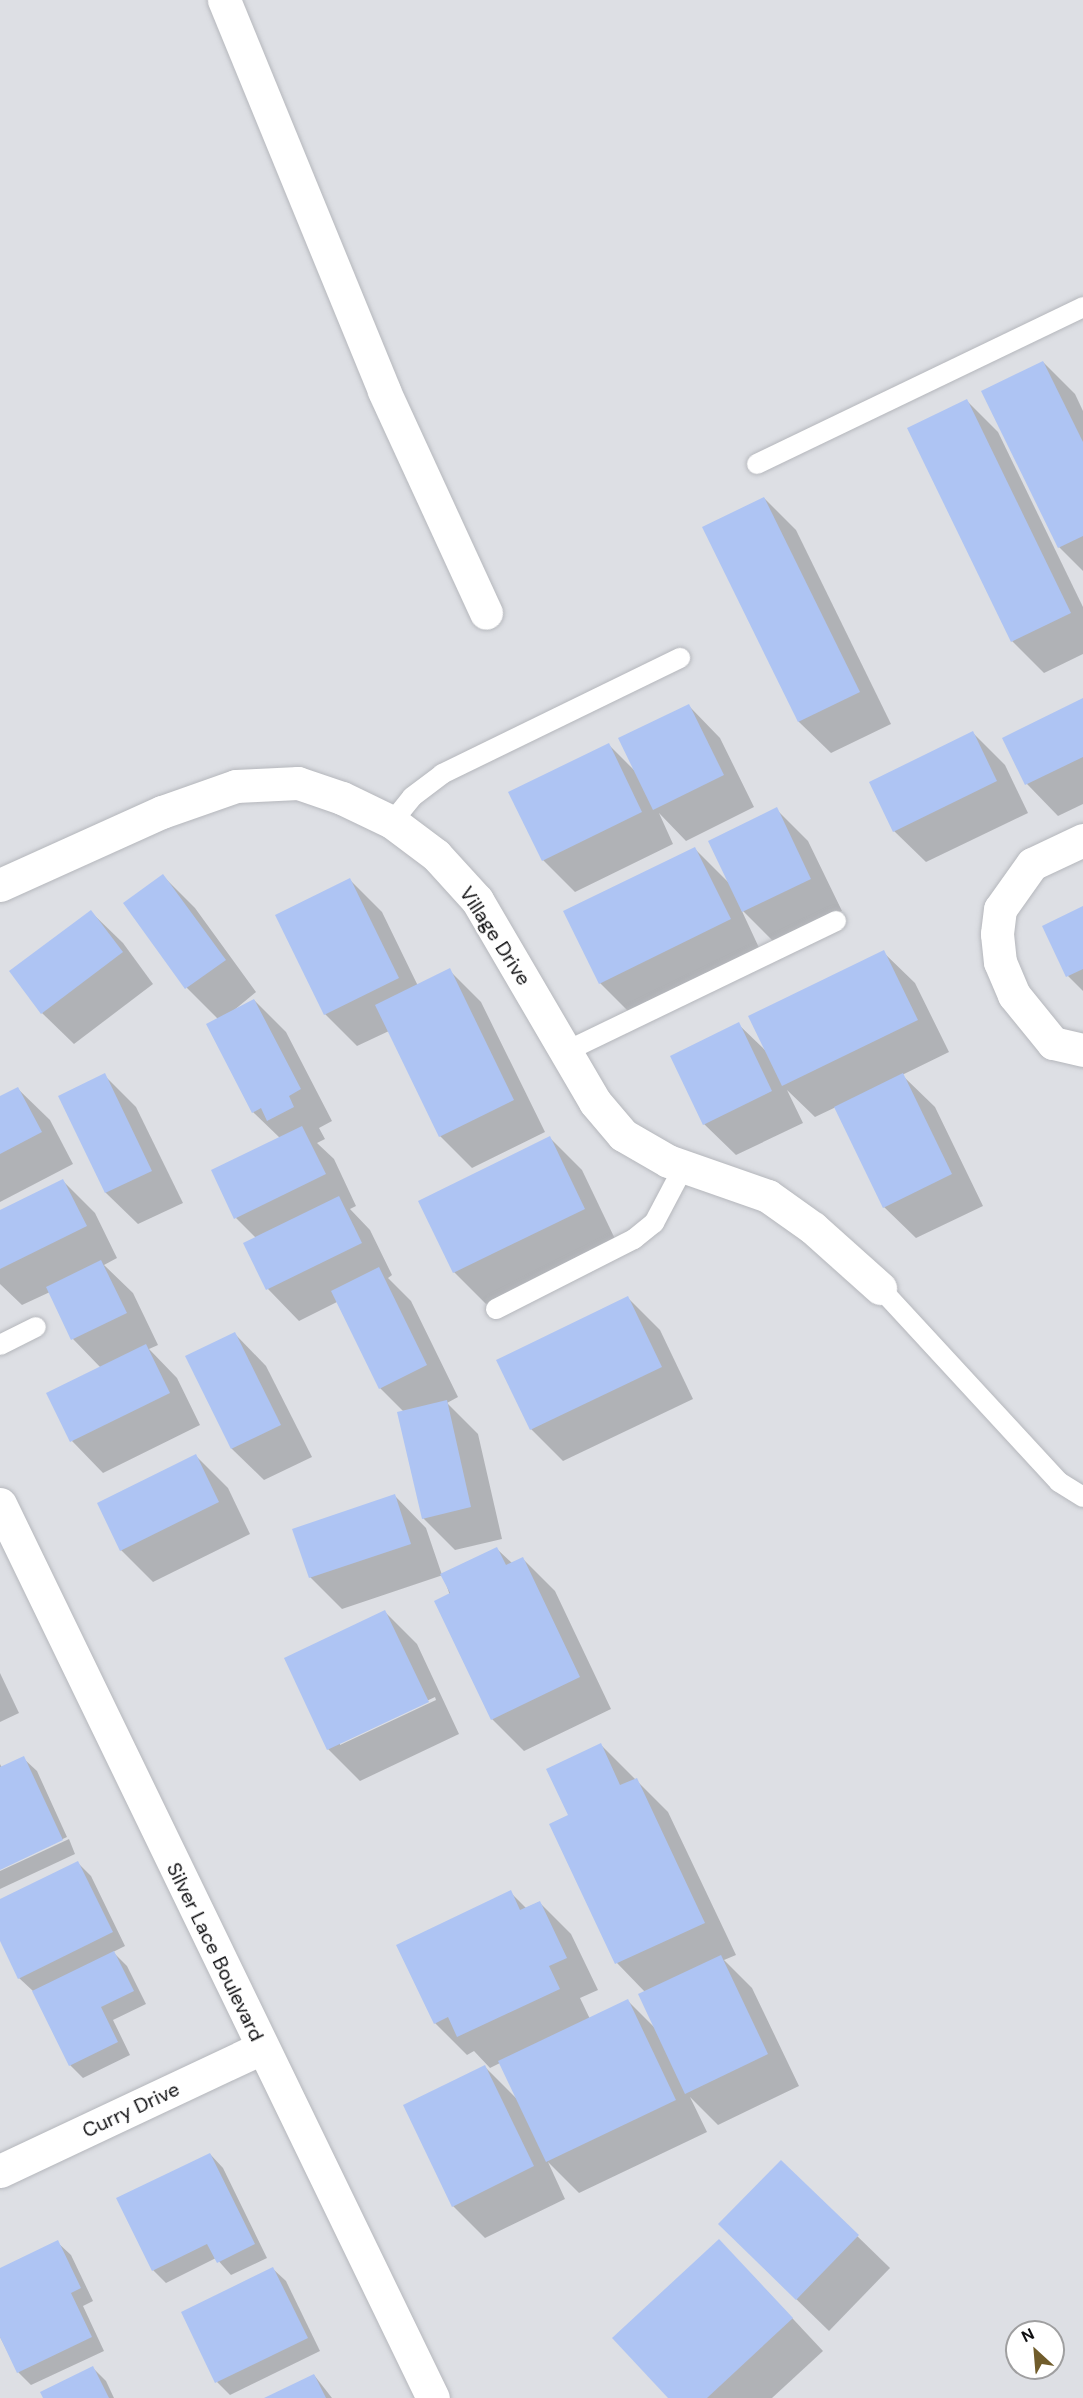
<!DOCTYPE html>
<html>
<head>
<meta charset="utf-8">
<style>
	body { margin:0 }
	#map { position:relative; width:1083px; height:2398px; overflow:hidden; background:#dddfe4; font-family:"DM Sans",sans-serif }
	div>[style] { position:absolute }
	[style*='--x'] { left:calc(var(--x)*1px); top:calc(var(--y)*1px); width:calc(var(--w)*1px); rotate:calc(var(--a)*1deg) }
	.shadow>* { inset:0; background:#0003 }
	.building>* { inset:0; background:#aec4f3 }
	.roads { filter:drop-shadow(0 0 2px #b5b7bc) drop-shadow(0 0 2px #b5b7bc) }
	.lane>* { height:20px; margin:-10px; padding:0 10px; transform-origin:10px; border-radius:10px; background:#fff }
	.street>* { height:33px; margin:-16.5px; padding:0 16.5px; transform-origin:16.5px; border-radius:16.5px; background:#fff }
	span { translate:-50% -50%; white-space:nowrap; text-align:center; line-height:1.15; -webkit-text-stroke:5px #fff; paint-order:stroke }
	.street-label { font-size:20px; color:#101012 }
	.north { position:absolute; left:1005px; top:2320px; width:60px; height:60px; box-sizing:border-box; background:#fff; border:2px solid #9f9fa0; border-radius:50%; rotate:334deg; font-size:16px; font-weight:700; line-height:24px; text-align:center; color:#101012 }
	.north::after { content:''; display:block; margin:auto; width:21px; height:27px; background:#705c2b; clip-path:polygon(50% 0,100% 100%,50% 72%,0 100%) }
</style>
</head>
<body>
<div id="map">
	<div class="shadow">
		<i style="clip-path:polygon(1043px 362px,1075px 394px,1083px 411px,1083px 571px,1059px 547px)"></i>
		<i style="clip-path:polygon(966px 400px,998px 432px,1083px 607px,1083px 654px,1044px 673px,1012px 641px)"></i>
		<i style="clip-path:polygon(764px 498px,796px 530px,891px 724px,831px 753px,799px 722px,704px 527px)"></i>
		<i style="clip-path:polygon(1083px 700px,1083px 804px,1058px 816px,1027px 784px,1004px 738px)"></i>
		<i style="clip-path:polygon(689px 706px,720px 738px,754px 807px,686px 841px,659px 813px,673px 844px,575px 892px,543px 860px,609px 745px,636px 772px)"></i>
		<i style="clip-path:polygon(973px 733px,1005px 765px,1028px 813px,926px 862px,894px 831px)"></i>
		<i style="clip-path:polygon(776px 809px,808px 841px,842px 911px,775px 943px,741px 909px,761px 952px,632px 1015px,600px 983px,695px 849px,729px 883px)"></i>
		<i style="clip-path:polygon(163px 876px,195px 908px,256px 992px,233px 1011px,254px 1000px,286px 1032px,332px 1121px,319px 1128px,325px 1139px,317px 1143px,334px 1159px,356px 1206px,350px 1209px,370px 1230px,392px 1275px,388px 1278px,411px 1301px,458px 1397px,447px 1403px,478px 1434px,502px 1539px,455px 1550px,423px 1518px,404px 1412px,380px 1388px,337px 1302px,299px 1321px,268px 1289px,256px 1238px,236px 1218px,280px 1138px,253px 1112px,218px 1019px,187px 988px)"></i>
		<i style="clip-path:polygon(350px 880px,382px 912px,418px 986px,449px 970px,481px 1002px,545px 1132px,472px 1168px,440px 1136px,389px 1031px,357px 1046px,325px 1014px)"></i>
		<i style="clip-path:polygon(1083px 908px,1083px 991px,1068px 976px)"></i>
		<i style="clip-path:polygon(91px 912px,123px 943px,153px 984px,74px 1044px,42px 1013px)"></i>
		<i style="clip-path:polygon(883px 952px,915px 983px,949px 1052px,902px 1075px,935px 1107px,983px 1206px,916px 1238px,884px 1207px,836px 1107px,815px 1117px,787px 1090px,803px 1123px,736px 1155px,704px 1124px,738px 1024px,766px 1051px)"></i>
		<i style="clip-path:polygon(104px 1075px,136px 1107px,183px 1203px,138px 1224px,106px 1193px,60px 1097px)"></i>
		<i style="clip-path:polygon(18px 1089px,50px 1120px,73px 1164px,0 1202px,0 1098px)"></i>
		<i style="clip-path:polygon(550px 1138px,582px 1170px,616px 1241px,486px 1304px,454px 1272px,420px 1202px)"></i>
		<i style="clip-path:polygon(63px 1181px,95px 1213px,117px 1258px,104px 1265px,133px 1293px,158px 1345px,149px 1349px,177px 1378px,200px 1425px,103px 1473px,72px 1441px,101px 1368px,73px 1339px,50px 1292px,22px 1305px,0 1284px,0 1212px)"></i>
		<i style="clip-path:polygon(628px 1298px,660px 1330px,693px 1399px,563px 1461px,531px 1429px)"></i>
		<i style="clip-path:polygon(235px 1334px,266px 1366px,312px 1457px,264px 1480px,232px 1449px,187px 1357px)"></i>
		<i style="clip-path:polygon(196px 1456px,228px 1488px,250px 1534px,153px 1582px,121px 1550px)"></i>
		<i style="clip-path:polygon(395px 1496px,426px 1528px,442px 1575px,497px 1549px,513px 1564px,523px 1559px,555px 1591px,611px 1709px,524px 1751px,492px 1719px,443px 1575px,342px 1609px,310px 1577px)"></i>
		<i style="clip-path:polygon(evenodd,385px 1612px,417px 1644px,459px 1734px,360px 1781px,328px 1749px,385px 1612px,435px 1697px,436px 1700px,340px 1745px,340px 1742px,435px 1697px)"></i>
		<i style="clip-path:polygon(0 1673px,19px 1713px,0 1722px)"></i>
		<i style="clip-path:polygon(601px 1745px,668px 1812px,736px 1955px,724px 1960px,752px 1988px,799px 2086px,718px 2125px,690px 2097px,707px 2132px,579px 2193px,548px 2162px,565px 2199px,485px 2238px,453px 2206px,485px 2067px,517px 2099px,500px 2063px,490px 2068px,474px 2051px,467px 2055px,435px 2023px,510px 1892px,526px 1908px,539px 1902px,571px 1934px,598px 1990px,580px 1998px,590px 2019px,628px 2001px,656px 2029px,645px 1992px,617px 1963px,551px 1824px,570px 1815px)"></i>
		<i style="clip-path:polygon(23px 1758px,37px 1771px,67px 1837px,0 1868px,0 1764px,2px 1768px)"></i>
		<i style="clip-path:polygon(69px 1839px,75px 1854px,0 1889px,0 1871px)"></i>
		<i style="clip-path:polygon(78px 1863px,91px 1876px,125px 1946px,113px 1952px,127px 1966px,146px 2004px,113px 2020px,130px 2055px,83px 2078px,70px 2065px,33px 1991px,19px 1978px,0 1938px,0 1901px)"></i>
		<i style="clip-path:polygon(210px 2154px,223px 2168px,267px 2258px,231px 2275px,216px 2258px,166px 2283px,153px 2270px)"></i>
		<i style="clip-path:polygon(781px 2162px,890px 2268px,829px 2331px,752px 2256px)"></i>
		<i style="clip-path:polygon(57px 2242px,71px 2255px,93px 2301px,83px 2306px,104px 2351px,31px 2385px,18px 2372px,0 2337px,0 2269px)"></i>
		<i style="clip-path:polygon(272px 2268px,286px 2281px,320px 2351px,230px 2395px,217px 2382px)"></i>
		<i style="clip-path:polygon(750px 2273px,823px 2351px,772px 2398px,670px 2398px)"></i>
		<i style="clip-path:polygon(93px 2368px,106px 2381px,114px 2398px,44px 2398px)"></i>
		<i style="clip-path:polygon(314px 2375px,332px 2398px,268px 2398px)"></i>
	</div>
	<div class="building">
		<i style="clip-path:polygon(1043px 361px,1083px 442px,1083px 536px,1058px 548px,981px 391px)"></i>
		<i style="clip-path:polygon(967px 399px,1071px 613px,1011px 642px,907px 428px)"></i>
		<i style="clip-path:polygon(764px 497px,860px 692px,798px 722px,702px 527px)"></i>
		<i style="clip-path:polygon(1083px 698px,1083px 757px,1025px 785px,1002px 738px)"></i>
		<i style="clip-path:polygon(689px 704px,724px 775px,653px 810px,618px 738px)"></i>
		<i style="clip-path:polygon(973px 731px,997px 781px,893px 832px,869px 782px)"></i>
		<i style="clip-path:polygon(609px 743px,642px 812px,542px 861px,508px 792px)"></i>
		<i style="clip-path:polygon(777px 807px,811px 879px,742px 912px,708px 841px)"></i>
		<i style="clip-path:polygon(695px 847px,731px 919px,599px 984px,563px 911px)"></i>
		<i style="clip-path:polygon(163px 874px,226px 960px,185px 989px,123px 903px)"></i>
		<i style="clip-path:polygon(350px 878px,399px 978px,324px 1015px,275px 915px)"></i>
		<i style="clip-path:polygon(1083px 906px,1083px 969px,1066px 977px,1042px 926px)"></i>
		<i style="clip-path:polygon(91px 910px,123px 952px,41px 1014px,9px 971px)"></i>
		<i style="clip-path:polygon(884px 950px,918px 1020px,782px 1086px,748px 1016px)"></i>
		<i style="clip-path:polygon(450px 968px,514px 1100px,439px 1137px,375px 1005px)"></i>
		<i style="clip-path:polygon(254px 999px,301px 1089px,289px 1096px,294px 1107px,267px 1121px,261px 1108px,252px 1113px,206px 1024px)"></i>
		<i style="clip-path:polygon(739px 1022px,772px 1091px,703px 1125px,670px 1056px)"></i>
		<i style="clip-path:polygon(105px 1073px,152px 1171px,105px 1193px,58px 1096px)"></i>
		<i style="clip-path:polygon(903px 1073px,952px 1174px,883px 1208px,834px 1107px)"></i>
		<i style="clip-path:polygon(18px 1087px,42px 1132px,0 1154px,0 1096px)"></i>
		<i style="clip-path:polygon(302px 1126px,326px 1174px,234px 1219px,211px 1170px)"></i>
		<i style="clip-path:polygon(550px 1136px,585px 1209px,453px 1273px,418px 1201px)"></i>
		<i style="clip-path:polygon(63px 1179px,87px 1226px,0 1269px,0 1210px)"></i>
		<i style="clip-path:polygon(339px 1196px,362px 1243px,266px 1290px,243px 1243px)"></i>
		<i style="clip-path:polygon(101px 1260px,127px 1313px,71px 1340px,46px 1287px)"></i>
		<i style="clip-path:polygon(379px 1267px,427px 1365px,379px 1389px,331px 1291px)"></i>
		<i style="clip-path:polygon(628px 1296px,662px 1367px,530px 1430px,496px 1360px)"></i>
		<i style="clip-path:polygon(235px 1332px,281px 1425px,231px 1449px,185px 1356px)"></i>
		<i style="clip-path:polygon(146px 1344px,170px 1393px,70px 1442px,46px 1393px)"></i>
		<i style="clip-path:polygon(447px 1400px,471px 1507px,422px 1519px,397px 1412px)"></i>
		<i style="clip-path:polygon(196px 1454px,219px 1502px,120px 1551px,97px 1503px)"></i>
		<i style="clip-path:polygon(395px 1494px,411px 1544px,309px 1578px,292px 1529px)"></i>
		<i style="clip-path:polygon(497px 1547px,506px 1565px,523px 1557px,580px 1677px,491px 1720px,434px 1601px,450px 1593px,440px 1574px)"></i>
		<i style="clip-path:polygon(385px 1610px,429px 1702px,327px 1750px,284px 1658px)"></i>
		<i style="clip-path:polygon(601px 1743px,620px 1785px,637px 1778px,705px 1923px,615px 1964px,549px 1824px,568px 1815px,546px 1769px)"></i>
		<i style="clip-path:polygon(24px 1756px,63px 1840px,0 1870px,0 1767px)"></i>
		<i style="clip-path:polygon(78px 1861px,113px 1932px,18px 1979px,0 1941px,0 1899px)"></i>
		<i style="clip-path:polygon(511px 1890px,520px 1910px,540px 1901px,567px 1958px,549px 1966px,560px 1989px,457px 2037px,448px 2017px,434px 2024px,396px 1945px)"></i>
		<i style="clip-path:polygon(114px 1951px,134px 1991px,101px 2007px,118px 2042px,69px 2066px,32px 1991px)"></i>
		<i style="clip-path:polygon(721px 1955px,768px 2054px,685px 2094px,638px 1994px)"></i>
		<i style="clip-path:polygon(628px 1999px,676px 2100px,546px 2162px,498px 2061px)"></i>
		<i style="clip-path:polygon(485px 2065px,534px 2166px,452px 2207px,403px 2105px)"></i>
		<i style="clip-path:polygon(210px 2153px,255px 2244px,217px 2263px,207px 2244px,152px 2271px,116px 2198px)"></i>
		<i style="clip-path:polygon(781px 2160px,859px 2235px,796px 2300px,718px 2224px)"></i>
		<i style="clip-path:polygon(719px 2239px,793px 2318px,707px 2398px,668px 2398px,612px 2338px)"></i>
		<i style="clip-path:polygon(58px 2240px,81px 2288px,71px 2293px,92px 2337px,17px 2373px,0 2337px,0 2268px)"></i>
		<i style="clip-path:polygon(273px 2267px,308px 2338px,215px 2383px,181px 2312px)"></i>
		<i style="clip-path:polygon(93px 2366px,109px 2398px,43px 2398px,40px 2392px)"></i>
		<i style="clip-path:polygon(314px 2374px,326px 2398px,264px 2398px)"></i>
	</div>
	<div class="roads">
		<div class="lane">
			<i style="--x:757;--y:464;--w:362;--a:-25.7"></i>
			<i style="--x:392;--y:822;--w:32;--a:-51"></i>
			<i style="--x:412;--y:797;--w:38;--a:-37"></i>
			<i style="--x:442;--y:774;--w:265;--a:-26"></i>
			<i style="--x:565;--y:1052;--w:301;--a:-25.8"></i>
			<i style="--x:880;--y:1288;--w:264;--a:47.3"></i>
			<i style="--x:1059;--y:1482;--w:28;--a:32"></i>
			<i style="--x:496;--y:1309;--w:155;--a:-26.9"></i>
			<i style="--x:634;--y:1239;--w:26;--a:-39"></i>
			<i style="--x:654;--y:1223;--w:64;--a:-62.2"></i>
			<i style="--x:0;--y:1345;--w:40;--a:-26.6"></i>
		</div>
		<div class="street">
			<i style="--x:224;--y:0;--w:422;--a:67.7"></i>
			<i style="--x:384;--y:391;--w:244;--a:65.3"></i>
			<i style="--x:1083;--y:840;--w:56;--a:154.8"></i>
			<i style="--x:1032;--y:864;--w:55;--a:125.4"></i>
			<i style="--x:1000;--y:909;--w:25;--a:97"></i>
			<i style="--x:997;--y:934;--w:28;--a:84"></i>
			<i style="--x:1000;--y:962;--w:36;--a:67"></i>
			<i style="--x:1014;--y:995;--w:62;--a:50.9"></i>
			<i style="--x:1053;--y:1043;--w:31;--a:13"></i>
			<i style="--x:0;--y:885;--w:178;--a:-24.3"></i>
			<i style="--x:162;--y:812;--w:78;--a:-19.4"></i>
			<i style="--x:236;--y:786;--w:62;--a:-2.8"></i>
			<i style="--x:298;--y:783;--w:46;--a:18.8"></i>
			<i style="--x:342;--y:798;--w:55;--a:25.6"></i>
			<i style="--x:392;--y:822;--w:55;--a:36.9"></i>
			<i style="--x:436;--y:855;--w:61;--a:47.7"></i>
			<i style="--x:477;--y:900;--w:234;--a:59.7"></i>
			<i style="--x:595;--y:1102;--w:43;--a:49.7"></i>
			<i style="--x:623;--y:1135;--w:52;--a:30"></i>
			<i style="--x:668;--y:1161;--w:106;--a:19.3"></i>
			<i style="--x:768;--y:1196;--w:55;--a:35.4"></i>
			<i style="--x:813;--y:1228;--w:90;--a:41.8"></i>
			<i style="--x:0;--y:1504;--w:993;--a:64.16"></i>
			<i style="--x:0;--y:2171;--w:289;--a:-25.2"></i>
		</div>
	</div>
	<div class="street-label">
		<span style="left:495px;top:936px;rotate:57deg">Village Drive</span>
		<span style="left:215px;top:1952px;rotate:64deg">Silver Lace Boulevard</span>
		<span style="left:131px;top:2110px;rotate:-25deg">Curry Drive</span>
	</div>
	<div class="north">N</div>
</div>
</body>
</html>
